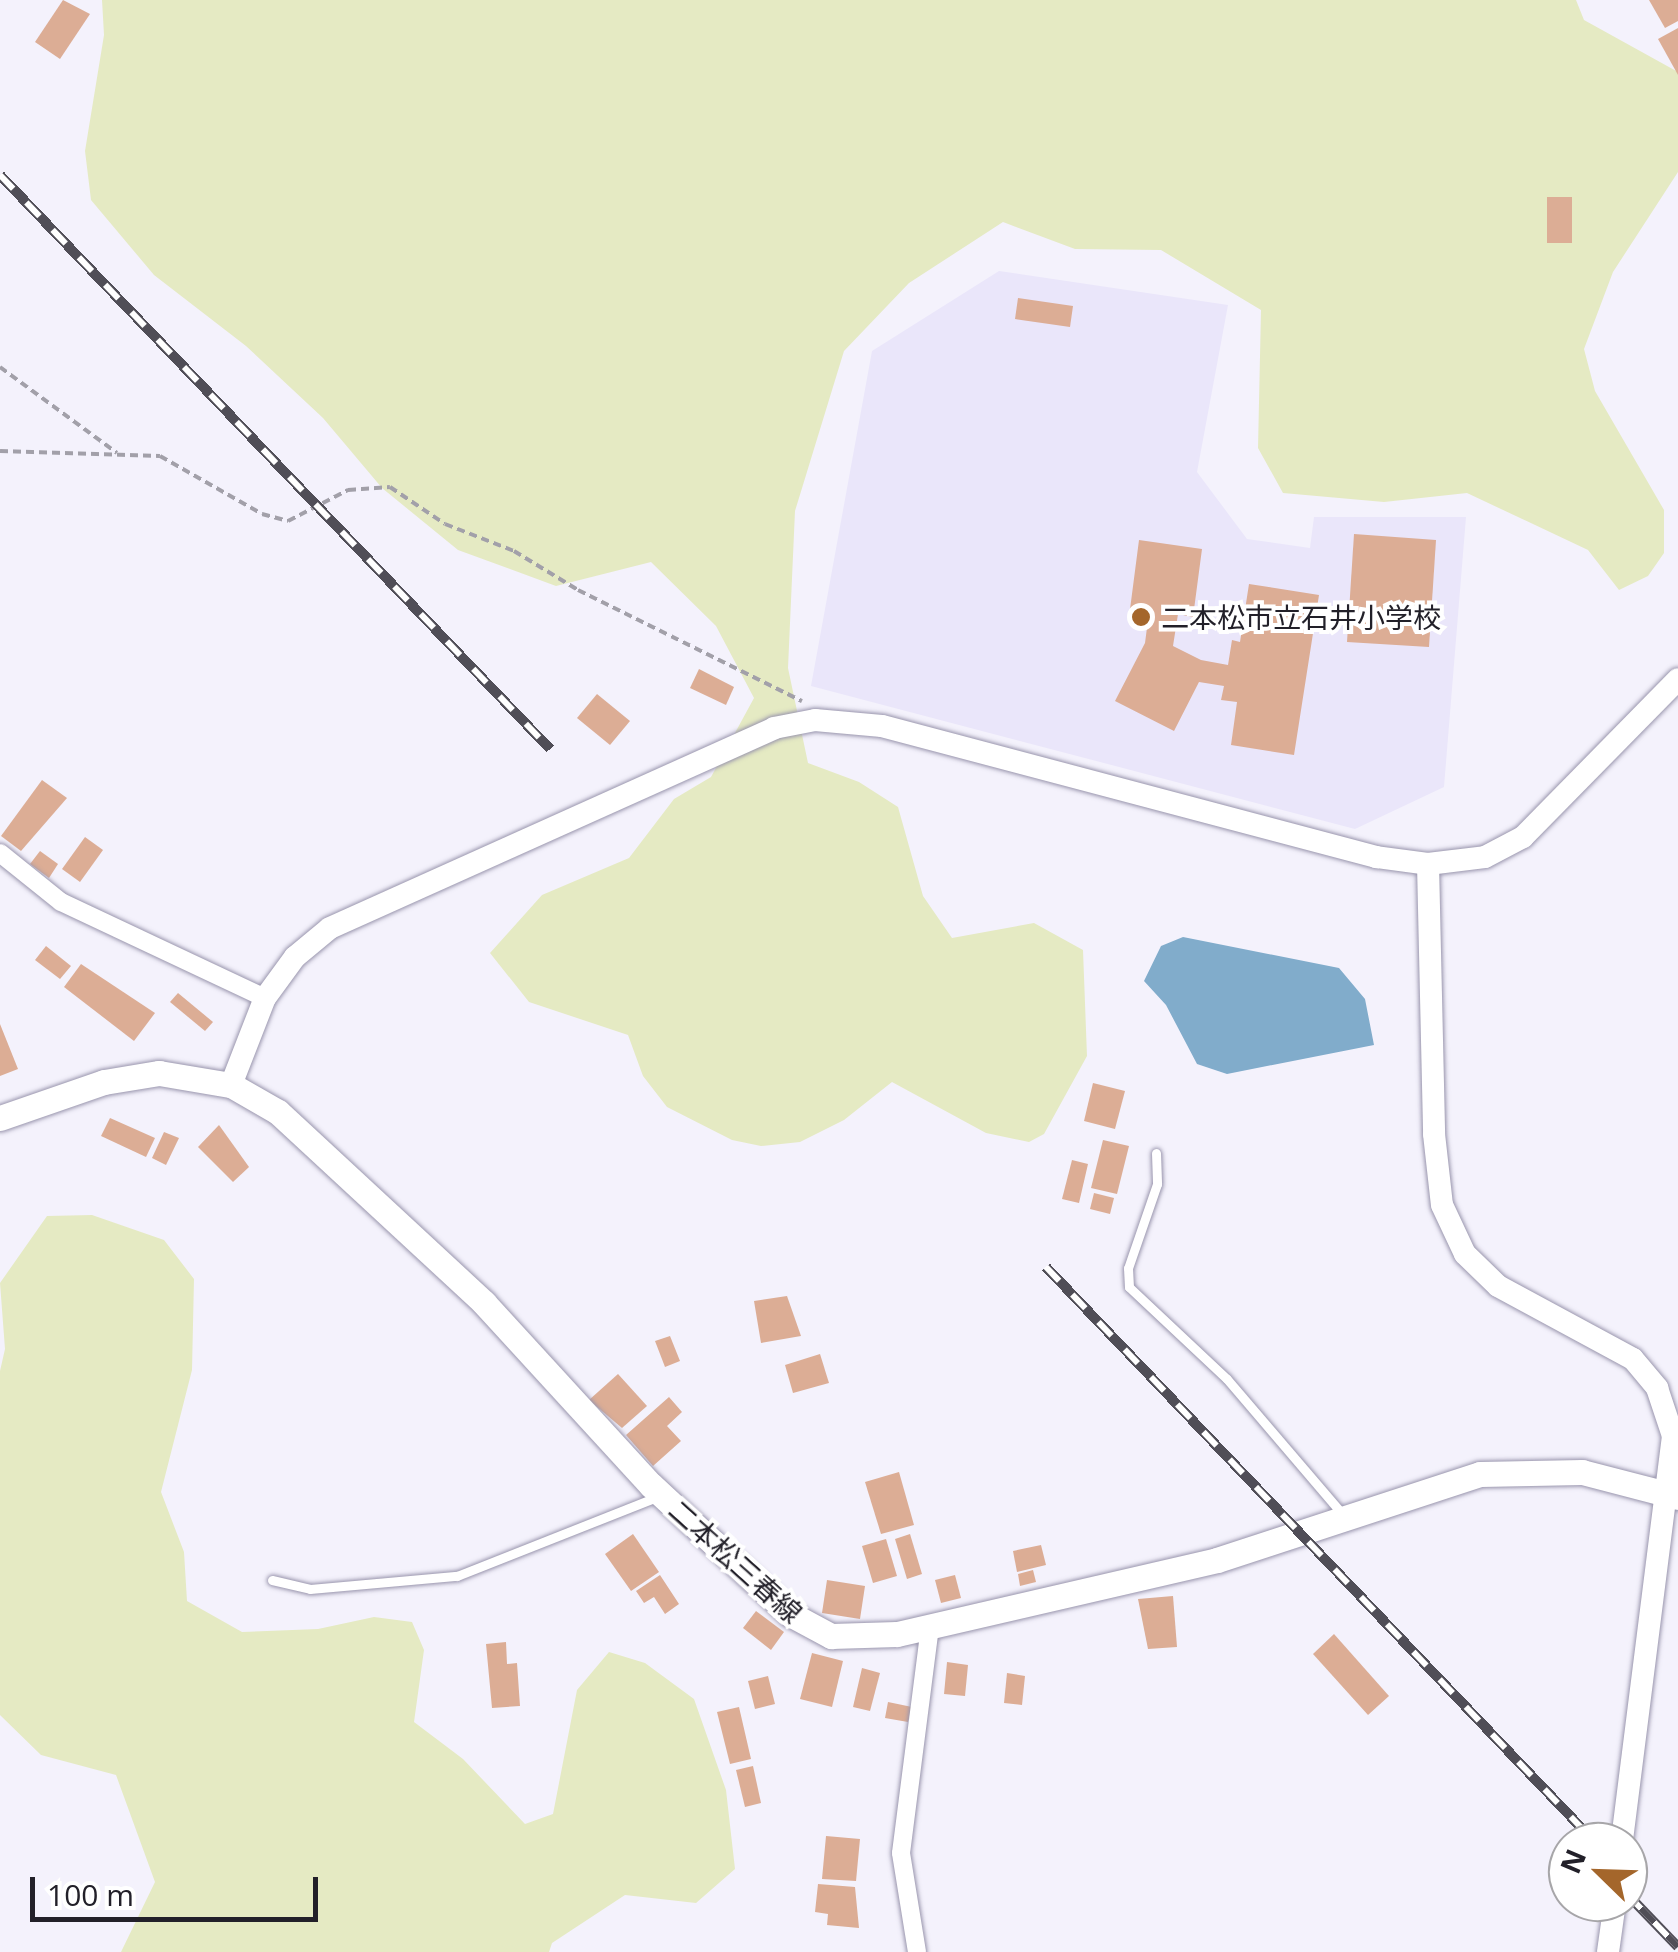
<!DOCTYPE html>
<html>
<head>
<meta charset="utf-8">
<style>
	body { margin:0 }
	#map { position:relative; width:1678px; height:1952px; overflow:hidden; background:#f4f2fc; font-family:"Open Sans","Noto Sans JP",sans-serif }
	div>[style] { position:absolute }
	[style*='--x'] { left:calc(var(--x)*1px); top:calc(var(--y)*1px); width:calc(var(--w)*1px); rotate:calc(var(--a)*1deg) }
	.built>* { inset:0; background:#eae6fa }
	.green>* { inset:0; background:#e5eac3 }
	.water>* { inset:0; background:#81accb }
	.building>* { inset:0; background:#dcad95 }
	.path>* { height:4px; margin-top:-2px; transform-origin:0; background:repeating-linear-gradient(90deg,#a2a0a9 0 8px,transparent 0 13px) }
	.roads { filter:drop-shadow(0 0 2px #9995ad) drop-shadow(0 0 2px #9995ad) }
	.service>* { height:9px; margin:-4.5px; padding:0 4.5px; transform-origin:4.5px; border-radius:4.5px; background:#fff }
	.minor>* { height:18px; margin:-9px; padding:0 9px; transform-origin:9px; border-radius:9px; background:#fff }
	.tertiary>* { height:22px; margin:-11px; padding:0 11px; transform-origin:11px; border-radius:11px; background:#fff }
	.secondary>* { height:25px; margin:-12.5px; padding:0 12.5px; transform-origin:12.5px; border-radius:12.5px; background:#fff }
	.rail>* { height:10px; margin-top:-5px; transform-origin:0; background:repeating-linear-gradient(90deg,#fff 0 19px,#504e57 0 38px); box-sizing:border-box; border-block:2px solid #504e57 }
	.dots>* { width:28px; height:28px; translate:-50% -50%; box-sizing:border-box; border:5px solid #fff; border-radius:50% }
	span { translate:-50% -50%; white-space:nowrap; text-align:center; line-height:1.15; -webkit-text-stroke:8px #fff; paint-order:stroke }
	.poi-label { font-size:28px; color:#222029 }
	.left { translate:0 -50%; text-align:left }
	.street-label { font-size:28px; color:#222029 }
	.north { position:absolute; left:1548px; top:1822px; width:100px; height:100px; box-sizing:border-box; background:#fff; border:2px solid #a7a6a9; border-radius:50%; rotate:293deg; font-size:28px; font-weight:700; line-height:40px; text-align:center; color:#222029 }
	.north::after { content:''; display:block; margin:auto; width:35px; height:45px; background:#a4662b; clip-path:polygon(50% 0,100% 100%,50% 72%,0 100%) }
	.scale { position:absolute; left:30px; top:1877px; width:288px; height:45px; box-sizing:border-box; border:5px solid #222029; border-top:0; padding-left:12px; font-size:30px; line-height:35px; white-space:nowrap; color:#222029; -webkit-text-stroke:8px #fff; paint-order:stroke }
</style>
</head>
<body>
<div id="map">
	<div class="built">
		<i style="clip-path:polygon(999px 271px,1228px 305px,1197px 472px,1247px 539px,1310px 548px,1314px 517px,1466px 517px,1444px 787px,1355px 829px,811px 686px,872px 351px)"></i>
	</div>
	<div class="green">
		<i style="clip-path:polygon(102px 0,1576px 0,1584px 20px,1678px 72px,1678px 172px,1613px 272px,1584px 349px,1595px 391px,1664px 510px,1664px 553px,1648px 576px,1619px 590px,1588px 550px,1467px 493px,1384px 502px,1283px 493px,1258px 448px,1261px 310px,1161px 250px,1075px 249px,1003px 222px,909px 283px,844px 351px,795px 511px,788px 668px,808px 763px,859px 782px,898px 807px,923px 896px,952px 938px,1034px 923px,1083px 950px,1087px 1056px,1044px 1134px,1029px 1142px,986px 1133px,892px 1082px,844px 1120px,800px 1142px,761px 1146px,732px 1140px,667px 1107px,643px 1076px,628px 1035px,529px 1002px,490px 953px,542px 895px,629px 858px,674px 799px,711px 777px,754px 698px,716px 626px,651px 562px,556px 586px,458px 550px,382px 488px,323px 418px,246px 346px,154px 275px,91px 200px,85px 151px,104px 35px)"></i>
		<i style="clip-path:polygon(92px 1215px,164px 1240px,194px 1279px,192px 1370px,161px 1492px,184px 1552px,187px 1601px,242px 1632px,318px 1629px,374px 1617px,412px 1622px,424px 1650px,414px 1722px,463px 1759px,525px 1824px,553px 1814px,577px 1690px,609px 1652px,645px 1663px,694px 1699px,726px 1790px,735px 1869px,696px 1903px,625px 1895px,552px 1943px,549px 1952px,121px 1952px,155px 1882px,116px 1775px,41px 1755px,0 1715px,0 1371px,5px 1349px,0 1283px,47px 1216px)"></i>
	</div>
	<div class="water">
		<i style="clip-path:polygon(1183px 937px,1339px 968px,1365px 999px,1374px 1045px,1227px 1074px,1197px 1064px,1166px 1005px,1144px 981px,1161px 946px)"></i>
	</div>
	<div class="building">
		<i style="clip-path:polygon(63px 0,90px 14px,60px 59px,35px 42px)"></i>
		<i style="clip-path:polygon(1649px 0,1678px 0,1678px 21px,1665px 28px)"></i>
		<i style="clip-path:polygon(1678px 28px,1678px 75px,1658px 39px)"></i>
		<i style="clip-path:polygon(1547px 197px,1572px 197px,1572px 243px,1547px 243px)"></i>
		<i style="clip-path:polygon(1018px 298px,1073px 306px,1070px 327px,1015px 319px)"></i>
		<i style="clip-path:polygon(1354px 534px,1436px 540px,1429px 647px,1347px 642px)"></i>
		<i style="clip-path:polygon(1139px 540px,1202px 549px,1193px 617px,1178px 614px,1173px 646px,1201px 660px,1228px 665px,1232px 640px,1240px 642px,1249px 584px,1319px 595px,1294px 755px,1231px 745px,1237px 702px,1221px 700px,1224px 686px,1199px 682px,1174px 731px,1115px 701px,1145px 643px,1148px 620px,1129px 617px)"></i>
		<i style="clip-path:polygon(699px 669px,734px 687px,726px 705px,690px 688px)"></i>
		<i style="clip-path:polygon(597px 694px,630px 721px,610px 745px,577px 718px)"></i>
		<i style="clip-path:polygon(42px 780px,67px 798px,21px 851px,1px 836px)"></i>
		<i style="clip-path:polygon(85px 837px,103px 850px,80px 882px,62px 869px)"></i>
		<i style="clip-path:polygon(40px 851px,58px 864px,49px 878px,30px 864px)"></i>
		<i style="clip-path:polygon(46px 946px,71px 966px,60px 979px,35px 960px)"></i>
		<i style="clip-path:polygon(81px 964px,155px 1013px,134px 1041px,64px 987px)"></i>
		<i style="clip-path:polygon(178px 993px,213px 1022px,205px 1031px,170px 1002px)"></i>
		<i style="clip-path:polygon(0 1024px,18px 1069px,0 1076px)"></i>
		<i style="clip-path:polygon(1093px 1083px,1125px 1091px,1115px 1129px,1084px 1121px)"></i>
		<i style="clip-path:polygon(110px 1118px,155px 1138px,146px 1157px,101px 1136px)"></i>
		<i style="clip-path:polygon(219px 1125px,249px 1167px,233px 1182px,198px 1147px)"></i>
		<i style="clip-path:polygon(164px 1132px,179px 1138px,166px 1165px,152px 1158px)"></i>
		<i style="clip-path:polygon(1103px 1140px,1129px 1146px,1117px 1194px,1091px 1188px)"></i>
		<i style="clip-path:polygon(1072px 1160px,1088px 1164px,1079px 1203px,1062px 1199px)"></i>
		<i style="clip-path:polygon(1094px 1193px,1114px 1198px,1110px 1214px,1090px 1209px)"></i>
		<i style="clip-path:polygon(787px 1296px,801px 1336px,761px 1343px,754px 1301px)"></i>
		<i style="clip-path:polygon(670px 1336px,680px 1361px,665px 1367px,655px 1341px)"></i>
		<i style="clip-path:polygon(820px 1354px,829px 1383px,793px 1393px,785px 1365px)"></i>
		<i style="clip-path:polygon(618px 1374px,647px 1406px,622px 1428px,589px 1400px)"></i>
		<i style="clip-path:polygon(669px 1397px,682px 1412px,667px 1426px,681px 1441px,653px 1466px,626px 1435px)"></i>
		<i style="clip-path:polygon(899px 1472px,914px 1525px,881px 1534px,865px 1482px)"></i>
		<i style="clip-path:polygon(633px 1534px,659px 1572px,631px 1591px,605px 1554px)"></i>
		<i style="clip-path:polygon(910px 1534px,922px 1574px,907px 1579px,895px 1539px)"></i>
		<i style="clip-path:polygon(886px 1539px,897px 1576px,873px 1583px,862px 1546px)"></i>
		<i style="clip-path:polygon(1041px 1545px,1046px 1565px,1017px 1572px,1013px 1551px)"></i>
		<i style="clip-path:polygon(1033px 1570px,1036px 1582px,1020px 1586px,1018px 1574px)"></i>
		<i style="clip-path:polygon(660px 1575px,679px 1604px,665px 1614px,654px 1597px,644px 1603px,636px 1591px)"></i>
		<i style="clip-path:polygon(955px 1575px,961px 1598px,941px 1603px,935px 1580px)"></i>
		<i style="clip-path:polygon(827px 1580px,865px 1586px,860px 1619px,822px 1613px)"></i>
		<i style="clip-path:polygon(1173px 1596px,1177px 1647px,1148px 1649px,1138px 1599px)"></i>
		<i style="clip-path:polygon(756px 1611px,784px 1632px,771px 1650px,743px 1628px)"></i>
		<i style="clip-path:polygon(1334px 1634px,1389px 1696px,1368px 1715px,1313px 1654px)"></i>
		<i style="clip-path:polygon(506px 1642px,507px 1664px,517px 1663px,520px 1706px,492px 1708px,486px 1644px)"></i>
		<i style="clip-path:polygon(812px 1653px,843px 1661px,832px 1707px,800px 1699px)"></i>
		<i style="clip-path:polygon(947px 1662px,968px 1665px,965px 1696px,944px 1694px)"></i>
		<i style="clip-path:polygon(862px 1668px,880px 1673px,870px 1711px,853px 1707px)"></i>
		<i style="clip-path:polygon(1007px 1673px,1025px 1676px,1022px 1705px,1004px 1703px)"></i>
		<i style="clip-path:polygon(768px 1676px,775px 1704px,755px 1709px,748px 1681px)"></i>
		<i style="clip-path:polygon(888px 1702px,912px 1707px,908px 1722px,885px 1718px)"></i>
		<i style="clip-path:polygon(739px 1707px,751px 1759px,730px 1764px,717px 1712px)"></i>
		<i style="clip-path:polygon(753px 1766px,761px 1803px,745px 1807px,736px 1770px)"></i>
		<i style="clip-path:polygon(826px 1836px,860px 1839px,856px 1881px,822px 1879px)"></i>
		<i style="clip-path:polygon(818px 1884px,855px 1887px,859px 1928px,827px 1925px,828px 1914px,815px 1912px)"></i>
	</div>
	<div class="path">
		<i style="--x:0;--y:367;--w:145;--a:36.3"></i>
		<i style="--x:0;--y:451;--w:160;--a:1.8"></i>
		<i style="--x:160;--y:456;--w:117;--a:29.6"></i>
		<i style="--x:262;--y:514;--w:27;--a:15"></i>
		<i style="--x:288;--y:521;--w:68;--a:-27.3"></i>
		<i style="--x:348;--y:490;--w:42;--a:-4.1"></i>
		<i style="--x:390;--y:487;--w:66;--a:33.9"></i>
		<i style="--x:445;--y:524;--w:74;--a:21.4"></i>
		<i style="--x:514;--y:551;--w:75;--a:31.4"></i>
		<i style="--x:578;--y:590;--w:250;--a:26.4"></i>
	</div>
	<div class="roads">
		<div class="service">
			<i style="--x:1156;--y:1153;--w:31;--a:88"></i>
			<i style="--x:1157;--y:1184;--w:89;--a:109"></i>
			<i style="--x:1128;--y:1268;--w:19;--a:87"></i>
			<i style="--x:1129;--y:1287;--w:134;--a:43.2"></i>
			<i style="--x:1227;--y:1379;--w:180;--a:49.5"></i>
			<i style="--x:272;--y:1580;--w:39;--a:13"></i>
			<i style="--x:310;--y:1589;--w:148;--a:-5.1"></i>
			<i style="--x:457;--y:1576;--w:217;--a:-21.6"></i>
		</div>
		<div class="minor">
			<i style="--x:0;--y:853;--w:78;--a:38.8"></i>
			<i style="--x:61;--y:902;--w:225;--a:25.2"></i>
			<i style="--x:917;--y:1952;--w:100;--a:-99.2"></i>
			<i style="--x:901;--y:1853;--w:228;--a:-82.7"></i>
		</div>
		<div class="tertiary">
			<i style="--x:1428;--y:864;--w:270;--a:88.7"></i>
			<i style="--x:1434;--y:1134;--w:71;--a:83.6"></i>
			<i style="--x:1442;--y:1205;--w:54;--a:64.9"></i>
			<i style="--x:1465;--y:1254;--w:46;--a:44.1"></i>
			<i style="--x:1498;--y:1286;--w:153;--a:28.4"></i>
			<i style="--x:1633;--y:1359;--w:38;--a:50"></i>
			<i style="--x:1657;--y:1388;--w:51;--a:71.6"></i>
			<i style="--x:1673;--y:1436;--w:409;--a:97.2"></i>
			<i style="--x:231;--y:1085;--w:93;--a:-68.7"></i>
			<i style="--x:265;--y:998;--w:51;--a:-53.8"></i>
			<i style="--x:295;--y:957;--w:45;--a:-39.6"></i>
			<i style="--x:330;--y:928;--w:487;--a:-24.2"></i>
			<i style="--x:774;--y:728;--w:42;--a:-11"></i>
			<i style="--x:815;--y:720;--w:67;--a:5.1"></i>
			<i style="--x:882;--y:726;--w:511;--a:14.85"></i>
			<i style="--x:1376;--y:857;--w:52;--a:7.7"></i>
			<i style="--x:1428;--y:864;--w:57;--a:-7"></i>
			<i style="--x:1485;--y:857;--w:43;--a:-27.8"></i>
			<i style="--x:1523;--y:837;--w:221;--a:-45.5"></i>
			<i style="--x:1608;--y:1952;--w:50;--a:-82"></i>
		</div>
		<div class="secondary">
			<i style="--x:0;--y:1118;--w:110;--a:-19.1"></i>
			<i style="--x:104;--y:1082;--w:56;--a:-9.3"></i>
			<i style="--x:159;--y:1073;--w:73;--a:9.5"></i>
			<i style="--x:231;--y:1085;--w:54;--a:29.9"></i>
			<i style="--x:278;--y:1112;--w:281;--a:42.8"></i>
			<i style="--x:484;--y:1303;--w:247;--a:47.5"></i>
			<i style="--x:651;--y:1485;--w:190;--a:42.9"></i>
			<i style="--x:790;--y:1614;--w:47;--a:28.2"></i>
			<i style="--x:831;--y:1636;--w:66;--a:-1.7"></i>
			<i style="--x:897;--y:1634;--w:328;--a:-13"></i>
			<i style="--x:1217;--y:1560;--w:277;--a:-18.1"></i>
			<i style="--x:1480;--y:1474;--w:102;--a:-1.1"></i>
			<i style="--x:1582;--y:1472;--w:99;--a:14.6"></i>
		</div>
	</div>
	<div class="rail">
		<i style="--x:0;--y:175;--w:795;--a:46.22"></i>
		<i style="--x:1046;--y:1267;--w:795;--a:46.33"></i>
		<i style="--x:1628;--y:1895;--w:72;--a:46.1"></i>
	</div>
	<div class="dots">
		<i style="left:1141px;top:617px;background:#a4662b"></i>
	</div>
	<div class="poi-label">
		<span class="left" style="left:1161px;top:617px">二本松市立石井小学校</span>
	</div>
	<div class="street-label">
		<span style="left:736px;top:1561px;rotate:42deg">二本松三春線</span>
	</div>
	<div class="north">N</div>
	<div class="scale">100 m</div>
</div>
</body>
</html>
